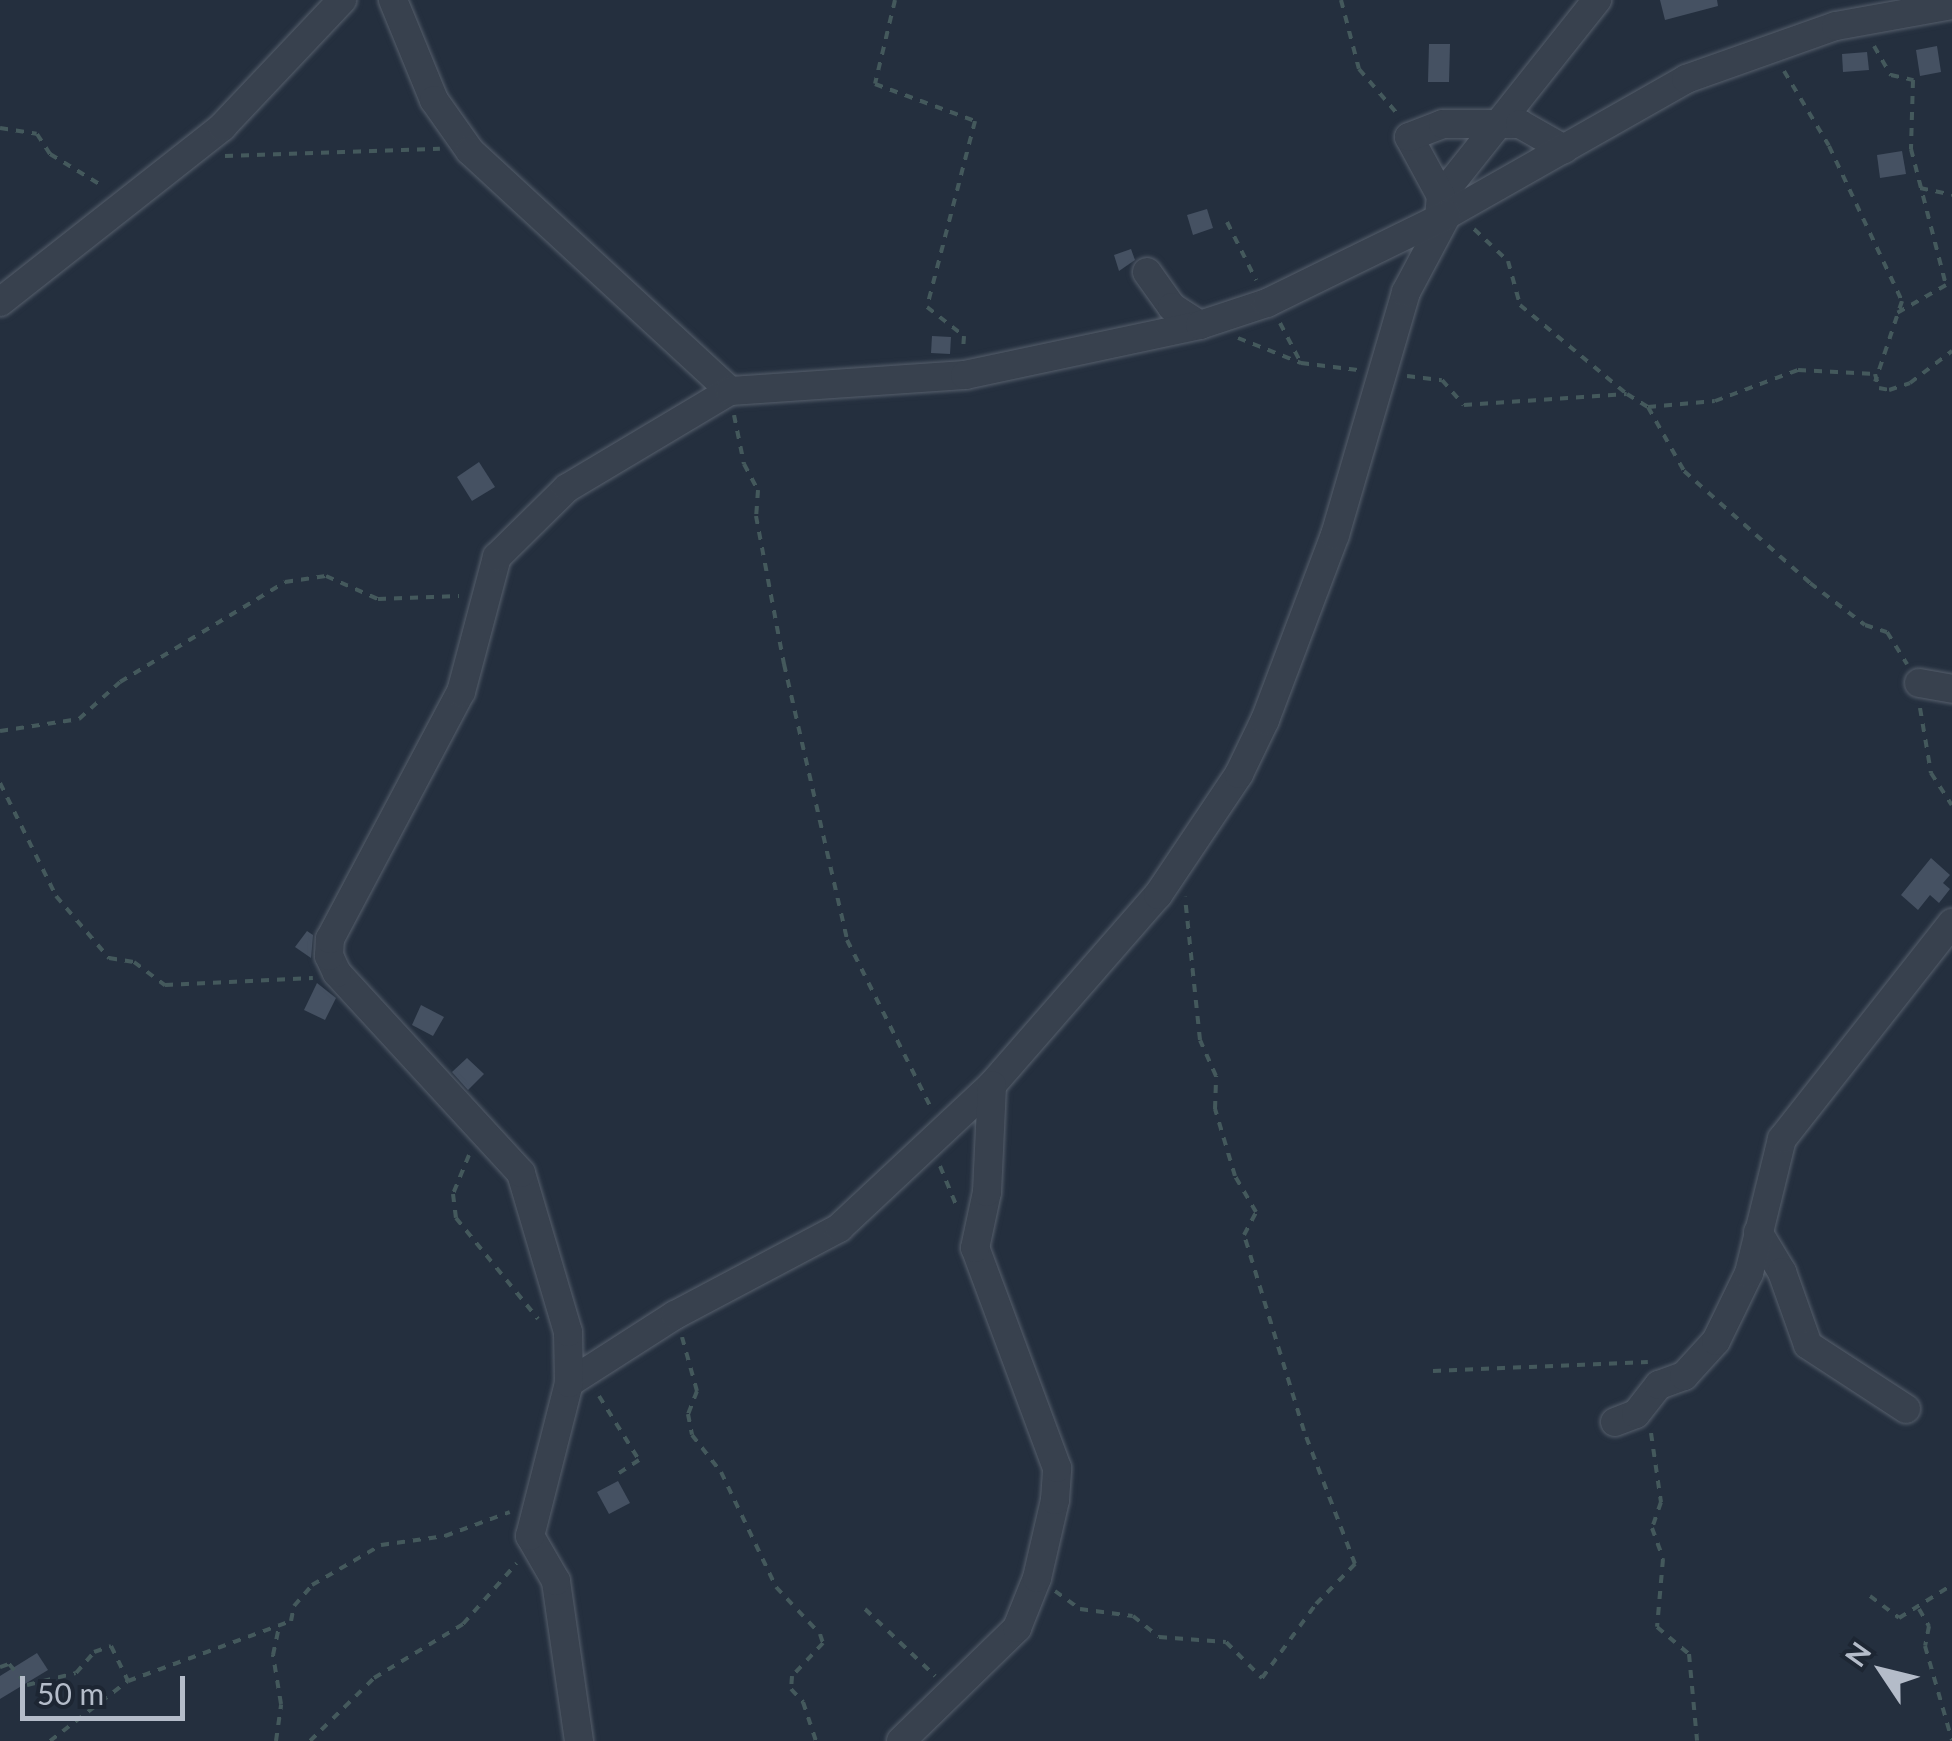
<!DOCTYPE html>
<html>
<head>
<meta charset="utf-8">
<style>
	body { margin:0 }
	#map { position:relative; width:1952px; height:1741px; overflow:hidden; background:#242f3e; font-family:Lato,sans-serif }
	div>[style] { position:absolute }
	[style*='--x'] { left:calc(var(--x)*1px); top:calc(var(--y)*1px); width:calc(var(--w)*1px); rotate:calc(var(--a)*1deg) }
	.building>* { inset:0; background:#455162 }
	.path>* { height:4px; margin-top:-2px; transform-origin:0; background:repeating-linear-gradient(90deg,#44595c 0 8px,transparent 0 16px) }
	.roads { filter:drop-shadow(0 0 2px #565f6c) drop-shadow(0 0 2px #565f6c) }
	.minor>* { height:28px; margin:-14px; padding:0 14px; transform-origin:14px; border-radius:14px; background:#38414e }
	span { translate:-50% -50%; white-space:nowrap; text-align:center; line-height:1.15; -webkit-text-stroke:8px #1d2633; paint-order:stroke }
	.north { position:absolute; left:1832px; top:1621px; width:100px; height:100px; -webkit-text-stroke:8px #1d2633; paint-order:stroke; rotate:305deg; font-size:28px; font-weight:700; line-height:40px; text-align:center; color:#b4bcc9 }
	.north::after { content:''; display:block; margin:auto; width:35px; height:45px; background:#b4bcc9; clip-path:polygon(50% 0,100% 100%,50% 72%,0 100%) }
	.scale { position:absolute; left:20px; top:1676px; width:165px; height:45px; box-sizing:border-box; border:5px solid #b4bcc9; border-top:0; padding-left:12px; font-size:30px; line-height:35px; white-space:nowrap; color:#b4bcc9; -webkit-text-stroke:8px #1d2633; paint-order:stroke }
</style>
</head>
<body>
<div id="map">
	<div class="building">
		<i style="clip-path:polygon(1660px 0,1717px 0,1718px 6px,1665px 20px)"></i>
		<i style="clip-path:polygon(1429px 44px,1450px 44px,1449px 82px,1428px 82px)"></i>
		<i style="clip-path:polygon(1937px 46px,1941px 72px,1920px 76px,1916px 50px)"></i>
		<i style="clip-path:polygon(1867px 52px,1869px 70px,1843px 72px,1842px 54px)"></i>
		<i style="clip-path:polygon(1902px 151px,1906px 174px,1880px 178px,1877px 155px)"></i>
		<i style="clip-path:polygon(1207px 209px,1213px 228px,1193px 235px,1187px 215px)"></i>
		<i style="clip-path:polygon(1131px 249px,1135px 260px,1119px 271px,1114px 255px)"></i>
		<i style="clip-path:polygon(932px 336px,951px 337px,950px 354px,931px 353px)"></i>
		<i style="clip-path:polygon(479px 462px,495px 487px,472px 501px,457px 477px)"></i>
		<i style="clip-path:polygon(1931px 858px,1950px 875px,1943px 883px,1950px 889px,1939px 903px,1930px 895px,1918px 910px,1901px 895px)"></i>
		<i style="clip-path:polygon(307px 931px,313px 935px,311px 958px,295px 947px)"></i>
		<i style="clip-path:polygon(317px 983px,336px 998px,325px 1020px,304px 1010px)"></i>
		<i style="clip-path:polygon(421px 1005px,444px 1017px,433px 1036px,412px 1025px)"></i>
		<i style="clip-path:polygon(467px 1058px,484px 1074px,468px 1090px,452px 1072px)"></i>
		<i style="clip-path:polygon(618px 1481px,630px 1503px,609px 1514px,597px 1492px)"></i>
		<i style="clip-path:polygon(37px 1653px,48px 1670px,0 1699px,0 1676px)"></i>
	</div>
	<div class="path">
		<i style="--x:895;--y:0;--w:86;--a:103.4"></i>
		<i style="--x:875;--y:84;--w:107;--a:20.3"></i>
		<i style="--x:975;--y:121;--w:192;--a:104.5"></i>
		<i style="--x:927;--y:307;--w:47;--a:38.1"></i>
		<i style="--x:964;--y:336;--w:14;--a:94"></i>
		<i style="--x:1341;--y:0;--w:71;--a:75.4"></i>
		<i style="--x:1359;--y:69;--w:63;--a:49.5"></i>
		<i style="--x:1874;--y:46;--w:34;--a:60"></i>
		<i style="--x:1891;--y:75;--w:23;--a:13"></i>
		<i style="--x:1913;--y:80;--w:69;--a:91.7"></i>
		<i style="--x:1911;--y:149;--w:140;--a:75.6"></i>
		<i style="--x:1946;--y:285;--w:56;--a:150.3"></i>
		<i style="--x:1784;--y:71;--w:87;--a:59"></i>
		<i style="--x:1829;--y:146;--w:171;--a:64.8"></i>
		<i style="--x:1902;--y:301;--w:85;--a:108.4"></i>
		<i style="--x:0;--y:128;--w:37;--a:9"></i>
		<i style="--x:37;--y:134;--w:24;--a:57"></i>
		<i style="--x:50;--y:154;--w:63;--a:31.4"></i>
		<i style="--x:225;--y:156;--w:215;--a:-1.9"></i>
		<i style="--x:1920;--y:188;--w:33;--a:12"></i>
		<i style="--x:1227;--y:222;--w:65;--a:63.4"></i>
		<i style="--x:1474;--y:229;--w:47;--a:43.3"></i>
		<i style="--x:1508;--y:261;--w:46;--a:74.7"></i>
		<i style="--x:1520;--y:305;--w:139;--a:39.8"></i>
		<i style="--x:1280;--y:323;--w:45;--a:62.3"></i>
		<i style="--x:1238;--y:338;--w:68;--a:21.6"></i>
		<i style="--x:1301;--y:363;--w:57;--a:7"></i>
		<i style="--x:1407;--y:376;--w:35;--a:7"></i>
		<i style="--x:1442;--y:380;--w:33;--a:49"></i>
		<i style="--x:1464;--y:405;--w:163;--a:-3.9"></i>
		<i style="--x:1627;--y:394;--w:25;--a:32"></i>
		<i style="--x:1648;--y:407;--w:73;--a:60.6"></i>
		<i style="--x:1684;--y:471;--w:169;--a:41.6"></i>
		<i style="--x:1810;--y:583;--w:69;--a:37.4"></i>
		<i style="--x:1865;--y:625;--w:23;--a:18"></i>
		<i style="--x:1887;--y:632;--w:38;--a:58"></i>
		<i style="--x:1648;--y:407;--w:67;--a:-5.1"></i>
		<i style="--x:1715;--y:401;--w:89;--a:-20.5"></i>
		<i style="--x:1798;--y:370;--w:77;--a:3"></i>
		<i style="--x:1875;--y:374;--w:15;--a:74"></i>
		<i style="--x:1879;--y:388;--w:10;--a:11"></i>
		<i style="--x:1889;--y:390;--w:22;--a:-18"></i>
		<i style="--x:1910;--y:383;--w:53;--a:-37.3"></i>
		<i style="--x:734;--y:415;--w:50;--a:78.5"></i>
		<i style="--x:744;--y:464;--w:30;--a:62"></i>
		<i style="--x:758;--y:490;--w:26;--a:94"></i>
		<i style="--x:756;--y:516;--w:151;--a:79.3"></i>
		<i style="--x:784;--y:664;--w:283;--a:77.1"></i>
		<i style="--x:847;--y:940;--w:188;--a:63.4"></i>
		<i style="--x:1920;--y:708;--w:66;--a:80.4"></i>
		<i style="--x:1931;--y:773;--w:38;--a:57"></i>
		<i style="--x:0;--y:731;--w:80;--a:-8.6"></i>
		<i style="--x:79;--y:719;--w:55;--a:-42.1"></i>
		<i style="--x:120;--y:682;--w:193;--a:-31.2"></i>
		<i style="--x:285;--y:582;--w:41;--a:-8.3"></i>
		<i style="--x:326;--y:576;--w:57;--a:23.9"></i>
		<i style="--x:378;--y:599;--w:81;--a:-2.1"></i>
		<i style="--x:0;--y:783;--w:126;--a:63.6"></i>
		<i style="--x:56;--y:896;--w:82;--a:49.5"></i>
		<i style="--x:109;--y:958;--w:25;--a:9"></i>
		<i style="--x:134;--y:962;--w:39;--a:37"></i>
		<i style="--x:165;--y:985;--w:148;--a:-2.7"></i>
		<i style="--x:469;--y:1155;--w:42;--a:112.3"></i>
		<i style="--x:453;--y:1194;--w:24;--a:83"></i>
		<i style="--x:456;--y:1218;--w:130;--a:50.9"></i>
		<i style="--x:940;--y:1166;--w:44;--a:67.5"></i>
		<i style="--x:682;--y:1337;--w:56;--a:74.5"></i>
		<i style="--x:697;--y:1391;--w:25;--a:111"></i>
		<i style="--x:688;--y:1414;--w:21;--a:79"></i>
		<i style="--x:692;--y:1435;--w:47;--a:51.9"></i>
		<i style="--x:721;--y:1472;--w:127;--a:64.4"></i>
		<i style="--x:776;--y:1587;--w:64;--a:46.9"></i>
		<i style="--x:820;--y:1634;--w:9;--a:72"></i>
		<i style="--x:823;--y:1643;--w:45;--a:133.2"></i>
		<i style="--x:792;--y:1676;--w:13;--a:94"></i>
		<i style="--x:791;--y:1689;--w:18;--a:47"></i>
		<i style="--x:803;--y:1702;--w:41;--a:71.6"></i>
		<i style="--x:1433;--y:1371;--w:215;--a:-2.4"></i>
		<i style="--x:599;--y:1396;--w:75;--a:58"></i>
		<i style="--x:639;--y:1460;--w:24;--a:147"></i>
		<i style="--x:1651;--y:1433;--w:70;--a:81.8"></i>
		<i style="--x:1661;--y:1502;--w:28;--a:109"></i>
		<i style="--x:1652;--y:1528;--w:33;--a:70"></i>
		<i style="--x:1663;--y:1559;--w:68;--a:95"></i>
		<i style="--x:1657;--y:1627;--w:42;--a:40.2"></i>
		<i style="--x:1689;--y:1654;--w:87;--a:84.7"></i>
		<i style="--x:1055;--y:1591;--w:31;--a:36"></i>
		<i style="--x:1080;--y:1609;--w:53;--a:7.5"></i>
		<i style="--x:1133;--y:1616;--w:33;--a:39"></i>
		<i style="--x:1159;--y:1637;--w:67;--a:4.3"></i>
		<i style="--x:1226;--y:1642;--w:51;--a:45"></i>
		<i style="--x:1262;--y:1678;--w:92;--a:-53.9"></i>
		<i style="--x:1316;--y:1604;--w:56;--a:-45.7"></i>
		<i style="--x:1355;--y:1564;--w:142;--a:-111"></i>
		<i style="--x:1304;--y:1431;--w:205;--a:-107"></i>
		<i style="--x:1244;--y:1235;--w:26;--a:-62"></i>
		<i style="--x:1256;--y:1212;--w:42;--a:-120.3"></i>
		<i style="--x:1235;--y:1176;--w:70;--a:-106.6"></i>
		<i style="--x:1215;--y:1109;--w:33;--a:-88"></i>
		<i style="--x:1216;--y:1076;--w:39;--a:-114"></i>
		<i style="--x:1200;--y:1040;--w:144;--a:-96"></i>
		<i style="--x:1870;--y:1596;--w:36;--a:37"></i>
		<i style="--x:1899;--y:1618;--w:62;--a:-31.9"></i>
		<i style="--x:865;--y:1609;--w:97;--a:43.7"></i>
		<i style="--x:1919;--y:1609;--w:20;--a:60"></i>
		<i style="--x:1929;--y:1626;--w:20;--a:101"></i>
		<i style="--x:1925;--y:1646;--w:98;--a:74"></i>
		<i style="--x:0;--y:1667;--w:9;--a:-18"></i>
		<i style="--x:9;--y:1664;--w:28;--a:49"></i>
		<i style="--x:27;--y:1685;--w:50;--a:-13.8"></i>
		<i style="--x:76;--y:1673;--w:28;--a:-49"></i>
		<i style="--x:94;--y:1652;--w:18;--a:-19"></i>
		<i style="--x:111;--y:1646;--w:39;--a:64"></i>
		<i style="--x:50;--y:1741;--w:98;--a:-37.6"></i>
		<i style="--x:128;--y:1681;--w:174;--a:-20.2"></i>
		<i style="--x:291;--y:1621;--w:15;--a:-79"></i>
		<i style="--x:294;--y:1606;--w:28;--a:-49"></i>
		<i style="--x:312;--y:1585;--w:80;--a:-30.1"></i>
		<i style="--x:381;--y:1545;--w:65;--a:-8"></i>
		<i style="--x:445;--y:1536;--w:69;--a:-20.3"></i>
		<i style="--x:276;--y:1741;--w:37;--a:-82"></i>
		<i style="--x:281;--y:1704;--w:50;--a:-99.3"></i>
		<i style="--x:273;--y:1655;--w:29;--a:-78"></i>
		<i style="--x:310;--y:1741;--w:90;--a:-44.5"></i>
		<i style="--x:374;--y:1678;--w:104;--a:-31.2"></i>
		<i style="--x:463;--y:1624;--w:81;--a:-48.5"></i>
	</div>
	<div class="roads">
		<div class="minor">
			<i style="--x:393;--y:0;--w:108;--a:67.7"></i>
			<i style="--x:434;--y:100;--w:62;--a:54.8"></i>
			<i style="--x:470;--y:151;--w:354;--a:42.7"></i>
			<i style="--x:1441;--y:196;--w:251;--a:-51.5"></i>
			<i style="--x:1439;--y:218;--w:22;--a:-85"></i>
			<i style="--x:1441;--y:196;--w:67;--a:-118.5"></i>
			<i style="--x:1409;--y:137;--w:36;--a:-21"></i>
			<i style="--x:1443;--y:124;--w:77;--a:0"></i>
			<i style="--x:1520;--y:124;--w:51;--a:29.6"></i>
			<i style="--x:1147;--y:272;--w:43;--a:54.5"></i>
			<i style="--x:1172;--y:307;--w:33;--a:33"></i>
			<i style="--x:0;--y:302;--w:283;--a:-38.2"></i>
			<i style="--x:222;--y:127;--w:175;--a:-46.6"></i>
			<i style="--x:1919;--y:683;--w:34;--a:10"></i>
			<i style="--x:1758;--y:1232;--w:47;--a:59"></i>
			<i style="--x:1782;--y:1272;--w:77;--a:70.4"></i>
			<i style="--x:1808;--y:1345;--w:117;--a:33.1"></i>
			<i style="--x:569;--y:1383;--w:126;--a:-32.7"></i>
			<i style="--x:675;--y:1315;--w:186;--a:-27.9"></i>
			<i style="--x:839;--y:1228;--w:209;--a:-43.1"></i>
			<i style="--x:992;--y:1085;--w:252;--a:-48.9"></i>
			<i style="--x:1158;--y:895;--w:146;--a:-56.2"></i>
			<i style="--x:1239;--y:774;--w:60;--a:-64.3"></i>
			<i style="--x:1265;--y:720;--w:198;--a:-69.3"></i>
			<i style="--x:1335;--y:535;--w:253;--a:-73.7"></i>
			<i style="--x:1406;--y:292;--w:87;--a:-62"></i>
			<i style="--x:1447;--y:215;--w:275;--a:-29.6"></i>
			<i style="--x:1686;--y:79;--w:159;--a:-19.5"></i>
			<i style="--x:1836;--y:26;--w:118;--a:-10.3"></i>
			<i style="--x:1615;--y:1422;--w:22;--a:-21"></i>
			<i style="--x:1636;--y:1414;--w:37;--a:-52"></i>
			<i style="--x:1659;--y:1385;--w:27;--a:-20"></i>
			<i style="--x:1684;--y:1376;--w:47;--a:-47.6"></i>
			<i style="--x:1716;--y:1341;--w:76;--a:-64.1"></i>
			<i style="--x:1749;--y:1273;--w:138;--a:-76.2"></i>
			<i style="--x:1782;--y:1139;--w:275;--a:-51.8"></i>
			<i style="--x:579;--y:1741;--w:162;--a:-98.2"></i>
			<i style="--x:556;--y:1581;--w:52;--a:-120"></i>
			<i style="--x:530;--y:1536;--w:158;--a:-75.7"></i>
			<i style="--x:569;--y:1383;--w:51;--a:-91.1"></i>
			<i style="--x:568;--y:1332;--w:166;--a:-106.5"></i>
			<i style="--x:521;--y:1173;--w:272;--a:-132.6"></i>
			<i style="--x:337;--y:973;--w:19;--a:-115"></i>
			<i style="--x:329;--y:956;--w:17;--a:-87"></i>
			<i style="--x:330;--y:939;--w:280;--a:-62.1"></i>
			<i style="--x:461;--y:692;--w:140;--a:-75.1"></i>
			<i style="--x:497;--y:557;--w:98;--a:-44.6"></i>
			<i style="--x:567;--y:488;--w:190;--a:-30.8"></i>
			<i style="--x:730;--y:391;--w:236;--a:-3.9"></i>
			<i style="--x:965;--y:375;--w:240;--a:-12"></i>
			<i style="--x:1200;--y:325;--w:71;--a:-18.2"></i>
			<i style="--x:1267;--y:303;--w:200;--a:-26.1"></i>
			<i style="--x:901;--y:1741;--w:162;--a:-44.2"></i>
			<i style="--x:1017;--y:1628;--w:54;--a:-68.2"></i>
			<i style="--x:1037;--y:1578;--w:80;--a:-77"></i>
			<i style="--x:1055;--y:1500;--w:32;--a:-86"></i>
			<i style="--x:1057;--y:1468;--w:235;--a:-110.4"></i>
			<i style="--x:975;--y:1248;--w:57;--a:-77.9"></i>
			<i style="--x:987;--y:1192;--w:107;--a:-87.3"></i>
		</div>
	</div>
	<div class="north">N</div>
	<div class="scale">50 m</div>
</div>
</body>
</html>
